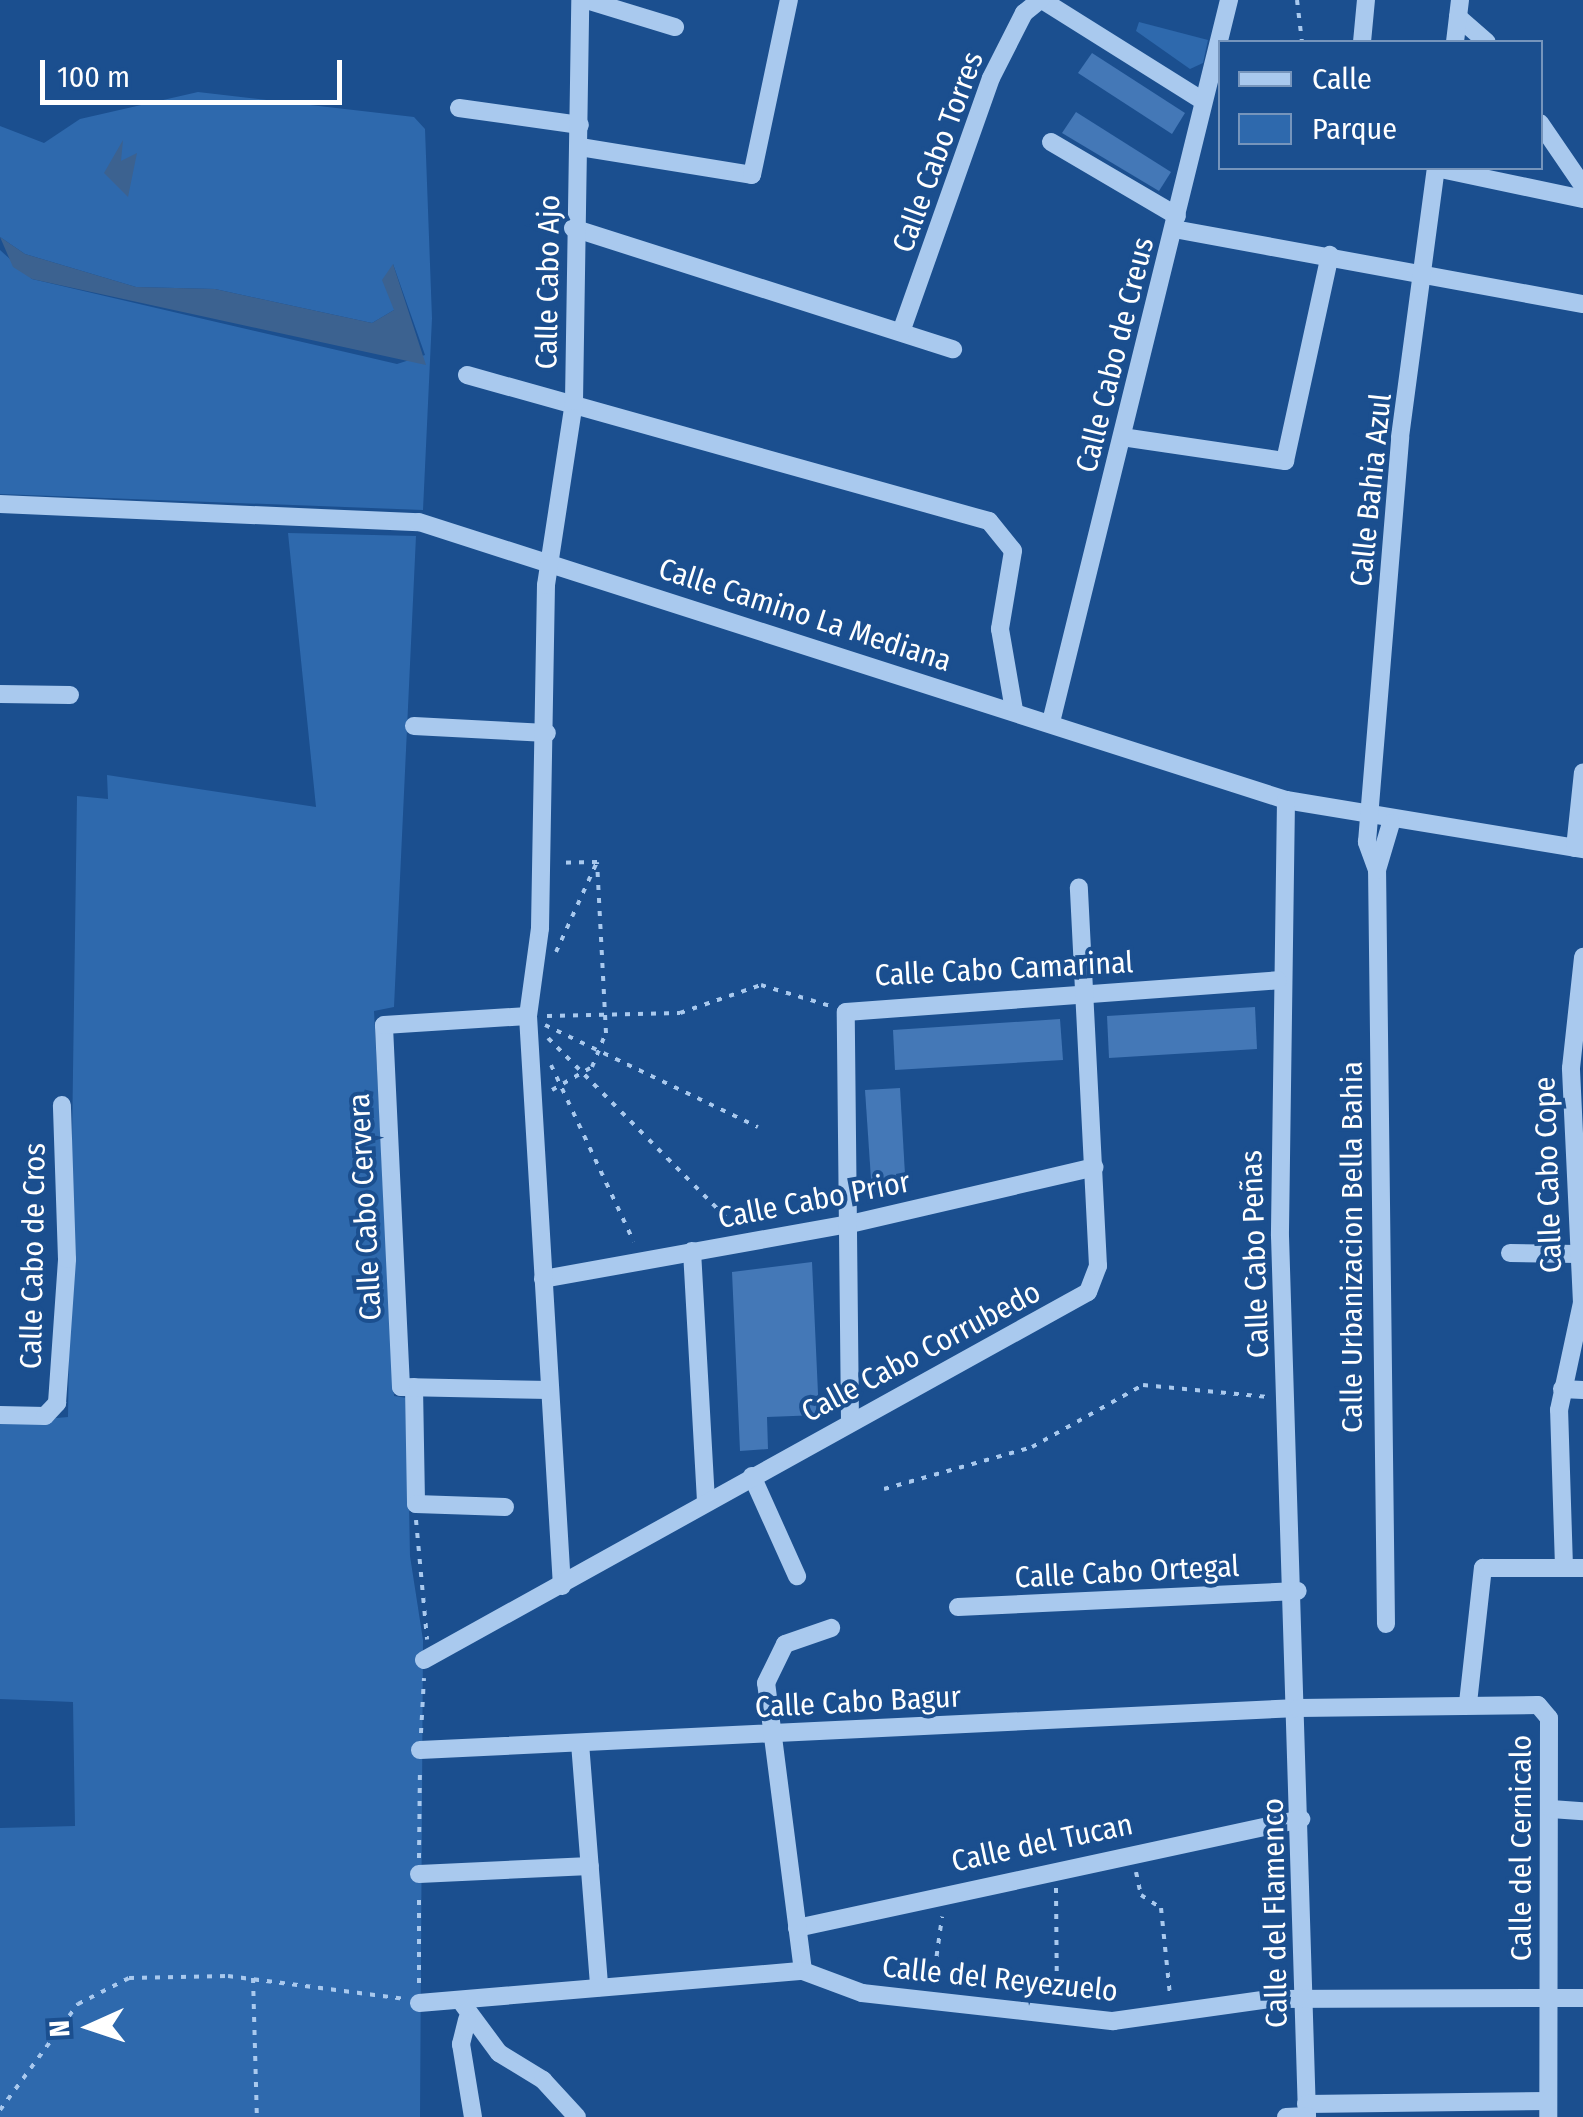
<!DOCTYPE html>
<html>
<head>
<meta charset="utf-8">
<style>
	body { margin:0 }
	#map { position:relative; width:1583px; height:2117px; overflow:hidden; background:#1b4f8f; font-family:"Fira Sans Condensed",sans-serif }
	div>[style] { position:absolute }
	[style*='--x'] { left:calc(var(--x)*1px); top:calc(var(--y)*1px); width:calc(var(--w)*1px); rotate:calc(var(--a)*1deg) }
	.green>* { inset:0; background:#2e69ad }
	.water>* { inset:0; background:#3c6290 }
	.building>* { inset:0; background:#4478b7 }
	.path>* { height:4px; margin-top:-2px; transform-origin:0; background:repeating-linear-gradient(90deg,#a9c9ee 0 5px,transparent 0 13px) }
	.minor>* { height:18px; margin:-9px; padding:0 9px; transform-origin:9px; border-radius:9px; background:#a9c9ee }
	span { translate:-50% -50%; white-space:nowrap; text-align:center; line-height:1.15; -webkit-text-stroke:8px #1b4f8f; paint-order:stroke }
	.street-label { font-size:30px; color:#fff }
	.legend { position:absolute; left:1218px; top:40px; width:325px; height:130px; box-sizing:border-box; background:#1b4f8f; border:2px solid #7695bc; margin:0; padding:12px 18px; list-style:none; font-size:30px; color:#fff }
	.legend li { display:flex; align-items:center; gap:20px; height:50px }
	.legend b { width:50px; border:2px solid #7695bc }
	.north { position:absolute; left:40px; top:1977px; width:100px; height:100px; -webkit-text-stroke:8px #1b4f8f; paint-order:stroke; rotate:267deg; font-size:28px; font-weight:700; line-height:40px; text-align:center; color:#fff }
	.north::after { content:''; display:block; margin:auto; width:35px; height:45px; background:#fff; clip-path:polygon(50% 0,100% 100%,50% 72%,0 100%) }
	.scale { position:absolute; left:40px; top:60px; width:302px; height:45px; box-sizing:border-box; border:5px solid #fff; border-top:0; padding-left:12px; font-size:30px; line-height:35px; white-space:nowrap; color:#fff; -webkit-text-stroke:8px #1b4f8f; paint-order:stroke }
</style>
</head>
<body>
<div id="map">
	<div class="green">
		<i style="clip-path:polygon(1139px 22px,1208px 40px,1203px 63px,1190px 69px,1136px 31px)"></i>
		<i style="clip-path:polygon(198px 92px,414px 117px,425px 129px,432px 318px,423px 510px,0 494px,0 250px,32px 279px,397px 364px,425px 355px,393px 264px,394px 310px,372px 323px,215px 289px,136px 287px,25px 254px,0 237px,0 126px,44px 143px,80px 119px)"></i>
		<i style="clip-path:polygon(288px 533px,416px 536px,394px 1007px,374px 1011px,394px 1396px,407px 1398px,410px 1556px,423px 1640px,420px 2117px,0 2117px,0 1828px,75px 1826px,73px 1702px,0 1699px,0 1423px,68px 1417px,77px 796px,108px 799px,107px 775px,316px 807px)"></i>
	</div>
	<div class="water">
		<i style="clip-path:polygon(123px 140px,121px 161px,137px 153px,128px 197px,104px 173px)"></i>
		<i style="clip-path:polygon(0 237px,25px 254px,136px 287px,215px 289px,372px 323px,394px 310px,382px 280px,393px 264px,426px 365px,32px 279px,13px 267px)"></i>
	</div>
	<div class="building">
		<i style="clip-path:polygon(1092px 53px,1185px 113px,1172px 134px,1078px 73px)"></i>
		<i style="clip-path:polygon(1076px 112px,1171px 172px,1159px 191px,1062px 133px)"></i>
		<i style="clip-path:polygon(1255px 1007px,1257px 1049px,1109px 1058px,1107px 1016px)"></i>
		<i style="clip-path:polygon(1060px 1019px,1063px 1060px,895px 1070px,893px 1030px)"></i>
		<i style="clip-path:polygon(900px 1088px,906px 1192px,872px 1194px,865px 1090px)"></i>
		<i style="clip-path:polygon(812px 1262px,819px 1415px,767px 1417px,768px 1449px,740px 1451px,732px 1272px)"></i>
	</div>
	<div class="path">
		<i style="--x:1297;--y:0;--w:42;--a:83.2"></i>
		<i style="--x:556;--y:952;--w:99;--a:-65.5"></i>
		<i style="--x:547;--y:1016;--w:133;--a:-1.3"></i>
		<i style="--x:680;--y:1013;--w:86;--a:-19.1"></i>
		<i style="--x:761;--y:985;--w:72;--a:16.9"></i>
		<i style="--x:545;--y:1025;--w:236;--a:25.6"></i>
		<i style="--x:548;--y:1038;--w:265;--a:45.2"></i>
		<i style="--x:551;--y:1065;--w:195;--a:64.9"></i>
		<i style="--x:552;--y:1090;--w:46;--a:-29.9"></i>
		<i style="--x:592;--y:1067;--w:37;--a:-68"></i>
		<i style="--x:606;--y:1033;--w:171;--a:-93"></i>
		<i style="--x:597;--y:862;--w:39;--a:179"></i>
		<i style="--x:884;--y:1489;--w:154;--a:-15.8"></i>
		<i style="--x:1032;--y:1447;--w:127;--a:-29.2"></i>
		<i style="--x:1143;--y:1385;--w:126;--a:5.5"></i>
		<i style="--x:416;--y:1520;--w:120;--a:84.7"></i>
		<i style="--x:421;--y:1733;--w:55;--a:-86.9"></i>
		<i style="--x:419;--y:1858;--w:90;--a:-89.4"></i>
		<i style="--x:1136;--y:1872;--w:24;--a:78"></i>
		<i style="--x:1141;--y:1895;--w:24;--a:33"></i>
		<i style="--x:1161;--y:1908;--w:87;--a:84.1"></i>
		<i style="--x:1056;--y:1888;--w:111;--a:89.5"></i>
		<i style="--x:253;--y:1978;--w:139;--a:88.4"></i>
		<i style="--x:933;--y:1982;--w:66;--a:-82.1"></i>
		<i style="--x:419;--y:1983;--w:90;--a:-90"></i>
		<i style="--x:0;--y:2110;--w:132;--a:-53.7"></i>
		<i style="--x:78;--y:2004;--w:57;--a:-27"></i>
		<i style="--x:129;--y:1978;--w:99;--a:-1.2"></i>
		<i style="--x:228;--y:1976;--w:177;--a:7.4"></i>
	</div>
	<div class="minor">
		<i style="--x:586;--y:0;--w:93;--a:16.9"></i>
		<i style="--x:1042;--y:0;--w:190;--a:32.1"></i>
		<i style="--x:1458;--y:17;--w:38;--a:41"></i>
		<i style="--x:1362;--y:42;--w:42;--a:-84.6"></i>
		<i style="--x:1455;--y:42;--w:42;--a:-83.2"></i>
		<i style="--x:459;--y:108;--w:122;--a:8"></i>
		<i style="--x:1540;--y:123;--w:76;--a:55.7"></i>
		<i style="--x:1051;--y:142;--w:146;--a:30.4"></i>
		<i style="--x:580;--y:147;--w:174;--a:9.2"></i>
		<i style="--x:752;--y:175;--w:179;--a:-78.1"></i>
		<i style="--x:1436;--y:168;--w:150;--a:11.9"></i>
		<i style="--x:573;--y:228;--w:399;--a:17.7"></i>
		<i style="--x:1174;--y:229;--w:416;--a:10.4"></i>
		<i style="--x:901;--y:332;--w:269;--a:-70.5"></i>
		<i style="--x:991;--y:78;--w:73;--a:-63.1"></i>
		<i style="--x:1024;--y:13;--w:21;--a:-39"></i>
		<i style="--x:467;--y:375;--w:542;--a:15.63"></i>
		<i style="--x:989;--y:521;--w:38;--a:51"></i>
		<i style="--x:1013;--y:551;--w:79;--a:99.5"></i>
		<i style="--x:1000;--y:629;--w:82;--a:80.2"></i>
		<i style="--x:1122;--y:437;--w:165;--a:8.4"></i>
		<i style="--x:1285;--y:461;--w:211;--a:-77.7"></i>
		<i style="--x:0;--y:504;--w:419;--a:2.5"></i>
		<i style="--x:419;--y:522;--w:910;--a:17.78"></i>
		<i style="--x:1286;--y:800;--w:301;--a:9.4"></i>
		<i style="--x:0;--y:694;--w:70;--a:0.8"></i>
		<i style="--x:1051;--y:722;--w:744;--a:-76.15"></i>
		<i style="--x:414;--y:726;--w:133;--a:3"></i>
		<i style="--x:1286;--y:800;--w:436;--a:90.8"></i>
		<i style="--x:1280;--y:1236;--w:881;--a:88.24"></i>
		<i style="--x:1575;--y:848;--w:76;--a:-84"></i>
		<i style="--x:1377;--y:870;--w:49;--a:-73.4"></i>
		<i style="--x:528;--y:1016;--w:89;--a:-82.2"></i>
		<i style="--x:540;--y:928;--w:343;--a:-89"></i>
		<i style="--x:546;--y:585;--w:186;--a:-81.3"></i>
		<i style="--x:574;--y:401;--w:401;--a:-89.1"></i>
		<i style="--x:692;--y:1251;--w:251;--a:86.8"></i>
		<i style="--x:1510;--y:1253;--w:68;--a:0.8"></i>
		<i style="--x:543;--y:1279;--w:312;--a:-10.2"></i>
		<i style="--x:850;--y:1224;--w:251;--a:-13.1"></i>
		<i style="--x:414;--y:1387;--w:117;--a:89"></i>
		<i style="--x:416;--y:1504;--w:89;--a:1.9"></i>
		<i style="--x:1562;--y:1389;--w:21;--a:3"></i>
		<i style="--x:549;--y:1390;--w:148;--a:-178.8"></i>
		<i style="--x:401;--y:1387;--w:362;--a:-92.7"></i>
		<i style="--x:384;--y:1025;--w:144;--a:-3.6"></i>
		<i style="--x:528;--y:1016;--w:571;--a:86.59"></i>
		<i style="--x:0;--y:1415;--w:45;--a:1.3"></i>
		<i style="--x:45;--y:1416;--w:18;--a:-47"></i>
		<i style="--x:57;--y:1403;--w:144;--a:-86"></i>
		<i style="--x:67;--y:1259;--w:154;--a:-91.9"></i>
		<i style="--x:850;--y:1422;--w:410;--a:-90.6"></i>
		<i style="--x:846;--y:1012;--w:433;--a:-4.2"></i>
		<i style="--x:752;--y:1476;--w:110;--a:65.8"></i>
		<i style="--x:1564;--y:1567;--w:157;--a:-91.8"></i>
		<i style="--x:1559;--y:1410;--w:109;--a:-77.9"></i>
		<i style="--x:1582;--y:1303;--w:235;--a:-92.7"></i>
		<i style="--x:1571;--y:1068;--w:112;--a:-83.8"></i>
		<i style="--x:958;--y:1607;--w:340;--a:-2.7"></i>
		<i style="--x:1386;--y:1624;--w:754;--a:-90.68"></i>
		<i style="--x:1377;--y:870;--w:30;--a:-110"></i>
		<i style="--x:1367;--y:842;--w:406;--a:-85.3"></i>
		<i style="--x:1400;--y:437;--w:271;--a:-82.4"></i>
		<i style="--x:424;--y:1660;--w:759;--a:-29"></i>
		<i style="--x:1088;--y:1292;--w:28;--a:-69"></i>
		<i style="--x:1098;--y:1266;--w:379;--a:-92.9"></i>
		<i style="--x:1468;--y:1703;--w:136;--a:-83.7"></i>
		<i style="--x:1483;--y:1568;--w:100;--a:0"></i>
		<i style="--x:580;--y:1743;--w:245;--a:85.5"></i>
		<i style="--x:420;--y:1750;--w:879;--a:-2.74"></i>
		<i style="--x:1298;--y:1708;--w:240;--a:-0.7"></i>
		<i style="--x:1538;--y:1705;--w:17;--a:50"></i>
		<i style="--x:1549;--y:1718;--w:399;--a:90.1"></i>
		<i style="--x:1551;--y:1809;--w:32;--a:4"></i>
		<i style="--x:419;--y:1874;--w:171;--a:-2.7"></i>
		<i style="--x:797;--y:1928;--w:516;--a:-12.2"></i>
		<i style="--x:803;--y:1971;--w:290;--a:-97.3"></i>
		<i style="--x:766;--y:1683;--w:43;--a:-64"></i>
		<i style="--x:785;--y:1644;--w:49;--a:-19.2"></i>
		<i style="--x:419;--y:2003;--w:385;--a:-4.8"></i>
		<i style="--x:803;--y:1971;--w:63;--a:20.4"></i>
		<i style="--x:862;--y:1993;--w:253;--a:6.4"></i>
		<i style="--x:1113;--y:2021;--w:158;--a:-8"></i>
		<i style="--x:1269;--y:1999;--w:314;--a:-0.2"></i>
		<i style="--x:462;--y:2003;--w:62;--a:53.5"></i>
		<i style="--x:499;--y:2053;--w:52;--a:31.5"></i>
		<i style="--x:543;--y:2080;--w:50;--a:47.4"></i>
		<i style="--x:467;--y:2020;--w:25;--a:104"></i>
		<i style="--x:461;--y:2044;--w:74;--a:80.7"></i>
		<i style="--x:1306;--y:2104;--w:242;--a:-0.7"></i>
		<i style="--x:1286;--y:2117;--w:21;--a:-3"></i>
	</div>
	<div class="street-label">
		<span style="left:938px;top:152px;rotate:-70deg">Calle Cabo Torres</span>
		<span style="left:548px;top:282px;rotate:-89deg">Calle Cabo Ajo</span>
		<span style="left:1115px;top:355px;rotate:-76deg">Calle Cabo de Creus</span>
		<span style="left:1371px;top:490px;rotate:-84deg">Calle Bahia Azul</span>
		<span style="left:805px;top:615px;rotate:18deg">Calle Camino La Mediana</span>
		<span style="left:1004px;top:969px;rotate:-3deg">Calle Cabo Camarinal</span>
		<span style="left:1548px;top:1175px;rotate:-92deg">Calle Cabo Cope</span>
		<span style="left:814px;top:1200px;rotate:-11deg">Calle Cabo Prior</span>
		<span style="left:365px;top:1207px;rotate:-93deg">Calle Cabo Cervera</span>
		<span style="left:1352px;top:1247px;rotate:-90deg">Calle Urbanizacion Bella Bahia</span>
		<span style="left:1255px;top:1254px;rotate:-92deg">Calle Cabo Peñas</span>
		<span style="left:33px;top:1256px;rotate:-89deg">Calle Cabo de Cros</span>
		<span style="left:921px;top:1352px;rotate:-28deg">Calle Cabo Corrubedo</span>
		<span style="left:1127px;top:1572px;rotate:-3deg">Calle Cabo Ortegal</span>
		<span style="left:858px;top:1702px;rotate:-3deg">Calle Cabo Bagur</span>
		<span style="left:1042px;top:1843px;rotate:-12deg">Calle del Tucan</span>
		<span style="left:1521px;top:1848px;rotate:-90deg">Calle del Cernicalo</span>
		<span style="left:1275px;top:1913px;rotate:-91deg">Calle del Flamenco</span>
		<span style="left:1000px;top:1979px;rotate:6deg">Calle del Reyezuelo</span>
	</div>
	<ul class="legend">
	<li><b style="height:12px;background:#a9c9ee"></b>Calle</li>
	<li><b style="height:28px;background:#2e69ad"></b>Parque</li>
	</ul>
	<div class="north">N</div>
	<div class="scale">100 m</div>
</div>
</body>
</html>
